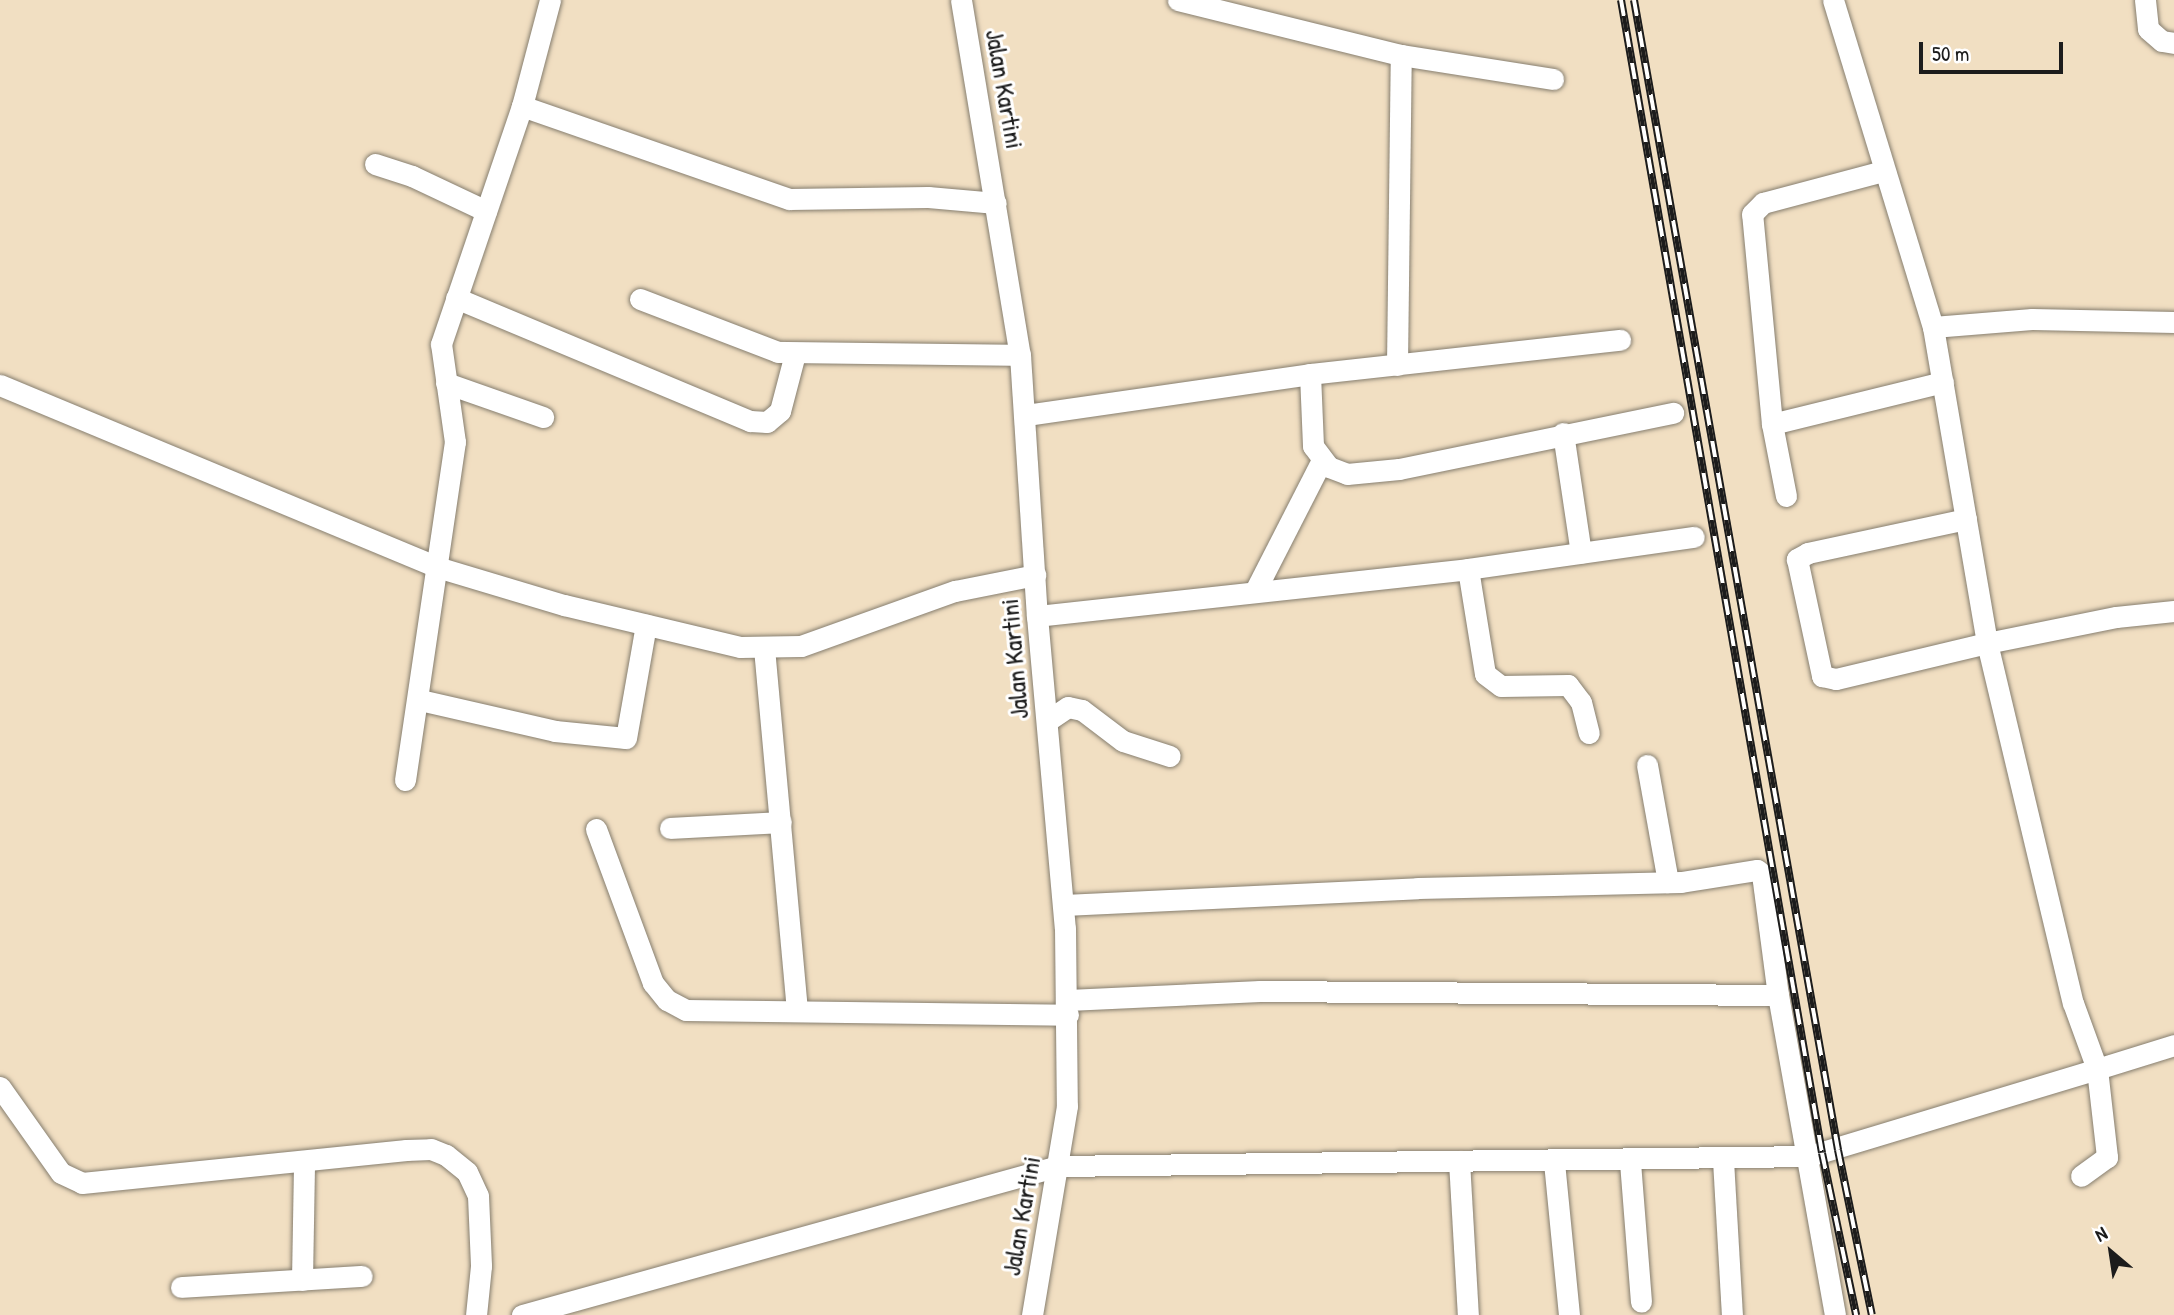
<!DOCTYPE html>
<html>
<head>
<meta charset="utf-8">
<style>
	body { margin:0 }
	#map { position:relative; width:2174px; height:1315px; overflow:hidden; background:#f1dfc2; font-family:"Patrick Hand",sans-serif }
	div>[style] { position:absolute }
	[style*='--x'] { left:calc(var(--x)*1px); top:calc(var(--y)*1px); width:calc(var(--w)*1px); rotate:calc(var(--a)*1deg) }
	.roads { filter:drop-shadow(0 0 2px #867e6f) drop-shadow(0 0 2px #867e6f) }
	.minor>* { height:21px; margin:-10.5px; padding:0 10.5px; transform-origin:10.5px; border-radius:10.5px; background:#fff }
	.rail>* { height:8px; margin-top:-4px; transform-origin:0; background:repeating-linear-gradient(90deg,#fff 0 16px,#1c1c1c 0 32px); box-sizing:border-box; border-block:2px solid #1c1c1c }
	span { translate:-50% -50%; white-space:nowrap; text-align:center; line-height:1.15; -webkit-text-stroke:6px #fff; paint-order:stroke }
	.street-label { font-size:26px; color:#1c1c1c }
	.north { position:absolute; left:2076px; top:1217px; width:70px; height:70px; -webkit-text-stroke:5px #fff; paint-order:stroke; rotate:331deg; font-size:19px; font-weight:700; line-height:28px; text-align:center; color:#1c1c1c }
	.north::after { content:''; display:block; margin:auto; width:24px; height:32px; background:#1c1c1c; clip-path:polygon(50% 0,100% 100%,50% 72%,0 100%) }
	.scale { position:absolute; left:1919px; top:42px; width:144px; height:32px; box-sizing:border-box; border:4px solid #1c1c1c; border-top:0; padding-left:9px; font-size:21px; line-height:24px; white-space:nowrap; color:#1c1c1c; -webkit-text-stroke:5px #fff; paint-order:stroke }
</style>
</head>
<body>
<div id="map">
	<div class="roads">
		<div class="minor">
			<i style="--x:961;--y:0;--w:360;--a:80.6"></i>
			<i style="--x:1020;--y:355;--w:262;--a:86.3"></i>
			<i style="--x:1037;--y:616;--w:313;--a:84.9"></i>
			<i style="--x:1065;--y:928;--w:178;--a:89.4"></i>
			<i style="--x:1067;--y:1106;--w:212;--a:99.5"></i>
			<i style="--x:1178;--y:0;--w:230;--a:13.9"></i>
			<i style="--x:1401;--y:55;--w:154;--a:9"></i>
			<i style="--x:1833;--y:0;--w:342;--a:73"></i>
			<i style="--x:1933;--y:327;--w:321;--a:80.3"></i>
			<i style="--x:1987;--y:643;--w:370;--a:76.6"></i>
			<i style="--x:2073;--y:1003;--w:70;--a:70"></i>
			<i style="--x:2097;--y:1069;--w:81;--a:-17.3"></i>
			<i style="--x:2145;--y:0;--w:29;--a:84"></i>
			<i style="--x:2148;--y:29;--w:18;--a:41"></i>
			<i style="--x:2162;--y:41;--w:12;--a:9"></i>
			<i style="--x:522;--y:106;--w:283;--a:19.2"></i>
			<i style="--x:789;--y:199;--w:139;--a:-0.8"></i>
			<i style="--x:928;--y:197;--w:68;--a:5"></i>
			<i style="--x:375;--y:164;--w:39;--a:18"></i>
			<i style="--x:412;--y:176;--w:82;--a:25.3"></i>
			<i style="--x:456;--y:298;--w:319;--a:22.7"></i>
			<i style="--x:750;--y:421;--w:17;--a:3"></i>
			<i style="--x:767;--y:422;--w:17;--a:-40"></i>
			<i style="--x:780;--y:411;--w:59;--a:-75.3"></i>
			<i style="--x:640;--y:299;--w:148;--a:21"></i>
			<i style="--x:778;--y:352;--w:242;--a:0.7"></i>
			<i style="--x:1933;--y:327;--w:99;--a:-4.6"></i>
			<i style="--x:2032;--y:319;--w:142;--a:1.2"></i>
			<i style="--x:1397;--y:365;--w:310;--a:-89.3"></i>
			<i style="--x:1310;--y:374;--w:72;--a:87.6"></i>
			<i style="--x:1313;--y:446;--w:26;--a:53"></i>
			<i style="--x:1329;--y:467;--w:19;--a:21"></i>
			<i style="--x:1347;--y:474;--w:52;--a:-5.5"></i>
			<i style="--x:1399;--y:469;--w:280;--a:-11.6"></i>
			<i style="--x:446;--y:383;--w:103;--a:19.3"></i>
			<i style="--x:0;--y:385;--w:473;--a:22.6"></i>
			<i style="--x:437;--y:567;--w:133;--a:16.7"></i>
			<i style="--x:564;--y:605;--w:181;--a:13.4"></i>
			<i style="--x:740;--y:647;--w:61;--a:-0.9"></i>
			<i style="--x:801;--y:646;--w:164;--a:-19.7"></i>
			<i style="--x:955;--y:591;--w:82;--a:-11.3"></i>
			<i style="--x:1026;--y:415;--w:287;--a:-8.2"></i>
			<i style="--x:1310;--y:374;--w:312;--a:-6.3"></i>
			<i style="--x:1772;--y:424;--w:176;--a:-13.8"></i>
			<i style="--x:1563;--y:433;--w:121;--a:81.5"></i>
			<i style="--x:1786;--y:496;--w:73;--a:-101"></i>
			<i style="--x:1772;--y:424;--w:211;--a:-95.4"></i>
			<i style="--x:1752;--y:214;--w:16;--a:-45"></i>
			<i style="--x:1763;--y:203;--w:124;--a:-14.9"></i>
			<i style="--x:1966;--y:519;--w:162;--a:167.9"></i>
			<i style="--x:1808;--y:553;--w:13;--a:151"></i>
			<i style="--x:1797;--y:559;--w:120;--a:77.9"></i>
			<i style="--x:1822;--y:676;--w:14;--a:12"></i>
			<i style="--x:1836;--y:679;--w:155;--a:-13.4"></i>
			<i style="--x:1987;--y:643;--w:132;--a:-11.4"></i>
			<i style="--x:2116;--y:617;--w:58;--a:-5.9"></i>
			<i style="--x:1468;--y:569;--w:106;--a:80.8"></i>
			<i style="--x:1485;--y:674;--w:20;--a:37"></i>
			<i style="--x:1501;--y:686;--w:67;--a:-0.9"></i>
			<i style="--x:1568;--y:685;--w:21;--a:53"></i>
			<i style="--x:1581;--y:702;--w:32;--a:76"></i>
			<i style="--x:1255;--y:591;--w:147;--a:-62.9"></i>
			<i style="--x:1037;--y:616;--w:434;--a:-6.2"></i>
			<i style="--x:1468;--y:569;--w:228;--a:-8.1"></i>
			<i style="--x:764;--y:648;--w:364;--a:84.8"></i>
			<i style="--x:420;--y:700;--w:139;--a:12.9"></i>
			<i style="--x:555;--y:731;--w:71;--a:5.6"></i>
			<i style="--x:626;--y:738;--w:115;--a:-80"></i>
			<i style="--x:1047;--y:721;--w:25;--a:-34"></i>
			<i style="--x:1068;--y:707;--w:14;--a:12"></i>
			<i style="--x:1082;--y:710;--w:51;--a:37.1"></i>
			<i style="--x:1123;--y:741;--w:49;--a:17.7"></i>
			<i style="--x:1647;--y:765;--w:119;--a:79.8"></i>
			<i style="--x:405;--y:780;--w:342;--a:-81.6"></i>
			<i style="--x:455;--y:442;--w:99;--a:-98.1"></i>
			<i style="--x:441;--y:344;--w:251;--a:-71.2"></i>
			<i style="--x:522;--y:106;--w:110;--a:-75.2"></i>
			<i style="--x:670;--y:828;--w:111;--a:-3.1"></i>
			<i style="--x:596;--y:829;--w:164;--a:69.7"></i>
			<i style="--x:653;--y:983;--w:22;--a:51"></i>
			<i style="--x:667;--y:1000;--w:21;--a:28"></i>
			<i style="--x:686;--y:1010;--w:382;--a:0.7"></i>
			<i style="--x:1064;--y:905;--w:354;--a:-2.7"></i>
			<i style="--x:1418;--y:888;--w:263;--a:-1.3"></i>
			<i style="--x:1681;--y:882;--w:77;--a:-9"></i>
			<i style="--x:1757;--y:870;--w:6;--a:39"></i>
			<i style="--x:1762;--y:874;--w:122;--a:82.5"></i>
			<i style="--x:1778;--y:995;--w:325;--a:79.9"></i>
			<i style="--x:1068;--y:1000;--w:192;--a:-2.7"></i>
			<i style="--x:1260;--y:991;--w:518;--a:0.44"></i>
			<i style="--x:0;--y:1087;--w:105;--a:54.7"></i>
			<i style="--x:61;--y:1173;--w:23;--a:25"></i>
			<i style="--x:82;--y:1183;--w:326;--a:-5.8"></i>
			<i style="--x:406;--y:1150;--w:25;--a:-2"></i>
			<i style="--x:431;--y:1149;--w:16;--a:22"></i>
			<i style="--x:446;--y:1155;--w:27;--a:39"></i>
			<i style="--x:467;--y:1172;--w:26;--a:65"></i>
			<i style="--x:478;--y:1196;--w:70;--a:87.5"></i>
			<i style="--x:481;--y:1266;--w:49;--a:95.8"></i>
			<i style="--x:1723;--y:1160;--w:155;--a:86.7"></i>
			<i style="--x:1459;--y:1161;--w:154;--a:86.7"></i>
			<i style="--x:1554;--y:1162;--w:154;--a:84.4"></i>
			<i style="--x:1630;--y:1162;--w:140;--a:85.5"></i>
			<i style="--x:302;--y:1280;--w:119;--a:-89"></i>
			<i style="--x:181;--y:1287;--w:181;--a:-3.5"></i>
			<i style="--x:522;--y:1315;--w:556;--a:-15.54"></i>
			<i style="--x:1058;--y:1166;--w:751;--a:-0.76"></i>
			<i style="--x:1809;--y:1156;--w:301;--a:-16.8"></i>
			<i style="--x:2097;--y:1069;--w:89;--a:83.5"></i>
			<i style="--x:2107;--y:1157;--w:32;--a:144"></i>
		</div>
	</div>
	<div class="rail">
		<i style="--x:1621;--y:0;--w:1170;--a:80.11"></i>
		<i style="--x:1822;--y:1153;--w:166;--a:78.1"></i>
		<i style="--x:1634;--y:0;--w:1168;--a:79.94"></i>
		<i style="--x:1838;--y:1150;--w:168;--a:78.4"></i>
	</div>
	<div class="street-label">
		<span style="left:1005px;top:89px;rotate:80deg">Jalan Kartini</span>
		<span style="left:1014px;top:659px;rotate:-95deg">Jalan Kartini</span>
		<span style="left:1021px;top:1216px;rotate:-80deg">Jalan Kartini</span>
	</div>
	<div class="north">N</div>
	<div class="scale">50 m</div>
</div>
</body>
</html>
